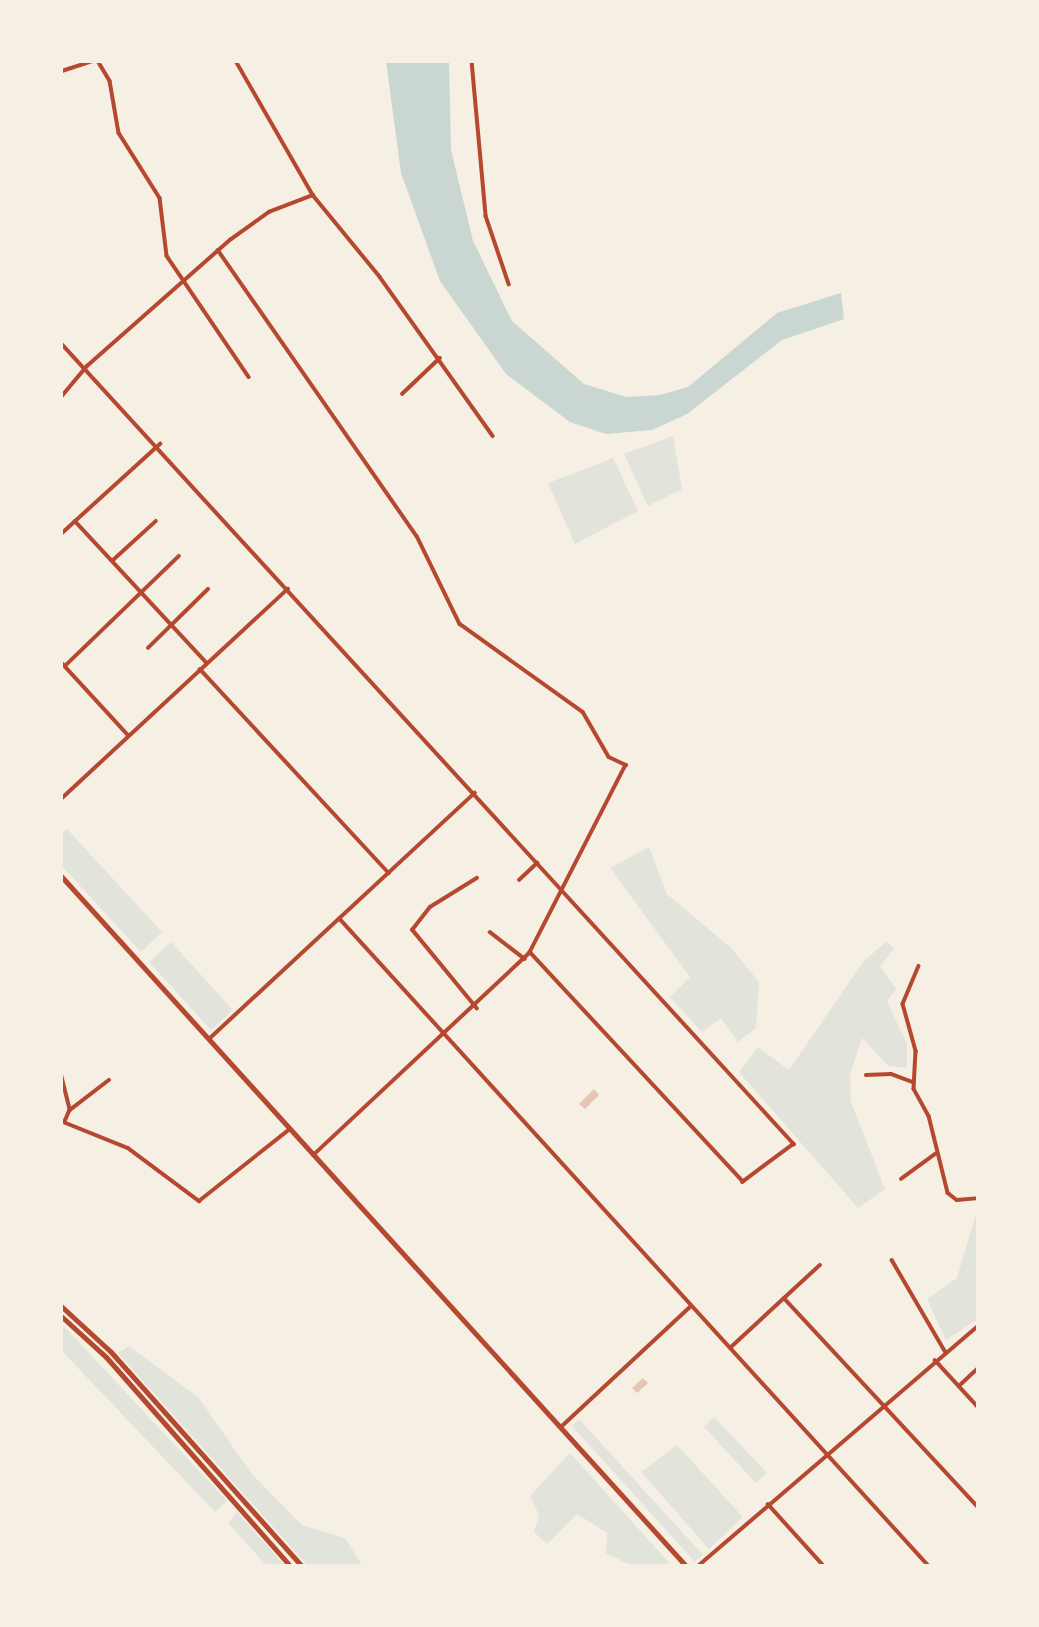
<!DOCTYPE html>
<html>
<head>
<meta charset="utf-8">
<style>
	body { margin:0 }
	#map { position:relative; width:1039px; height:1627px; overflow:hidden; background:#f6efe4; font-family:Inter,sans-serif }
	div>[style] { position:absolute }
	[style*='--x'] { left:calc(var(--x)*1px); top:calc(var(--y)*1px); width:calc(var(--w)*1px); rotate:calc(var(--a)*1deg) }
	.green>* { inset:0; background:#e2e4dc }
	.water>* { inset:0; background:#c9d6d2 }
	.building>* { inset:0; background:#e6c5b7 }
	.minor>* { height:3.5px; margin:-1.75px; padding:0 1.75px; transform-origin:1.75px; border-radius:1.75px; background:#b5482f }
	.secondary>* { height:5px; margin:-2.5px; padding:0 2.5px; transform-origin:2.5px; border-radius:2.5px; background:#b5482f }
	.primary>* { height:5px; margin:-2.5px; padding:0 2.5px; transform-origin:2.5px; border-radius:2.5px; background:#b5482f }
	span { translate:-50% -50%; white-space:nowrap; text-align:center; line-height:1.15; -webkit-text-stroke:5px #f6efe4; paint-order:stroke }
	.frame { position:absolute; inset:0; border:63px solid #f6efe4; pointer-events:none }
</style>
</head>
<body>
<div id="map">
	<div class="green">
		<i style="clip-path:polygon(673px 436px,682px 489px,648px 506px,624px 454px)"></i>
		<i style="clip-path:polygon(613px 458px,638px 511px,575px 544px,548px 483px)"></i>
		<i style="clip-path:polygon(67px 829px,162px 932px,141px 952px,61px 865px,61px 834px)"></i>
		<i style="clip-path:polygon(649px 847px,667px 894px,731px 948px,759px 982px,756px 1028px,738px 1042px,721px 1018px,702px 1032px,670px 997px,690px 977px,610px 868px)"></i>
		<i style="clip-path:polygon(887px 941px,894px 949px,880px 966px,896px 989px,887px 1001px,907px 1044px,907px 1068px,888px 1066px,862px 1038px,850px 1075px,851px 1102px,885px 1189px,858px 1208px,739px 1072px,758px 1047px,789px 1070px,863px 962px)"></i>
		<i style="clip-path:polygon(171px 942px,233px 1010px,211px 1030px,149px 962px)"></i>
		<i style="clip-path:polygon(978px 1207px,978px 1319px,946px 1340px,927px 1299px,957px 1278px)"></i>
		<i style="clip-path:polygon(61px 1323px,227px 1501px,215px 1512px,61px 1350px)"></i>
		<i style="clip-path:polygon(129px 1346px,199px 1398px,251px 1473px,302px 1525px,345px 1538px,363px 1566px,308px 1566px,118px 1353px)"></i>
		<i style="clip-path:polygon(714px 1417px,767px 1473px,756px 1483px,704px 1427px)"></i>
		<i style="clip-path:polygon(579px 1419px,703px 1555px,695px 1562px,572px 1426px)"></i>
		<i style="clip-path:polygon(677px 1445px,743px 1517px,709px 1549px,641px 1472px)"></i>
		<i style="clip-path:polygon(570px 1453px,672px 1566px,632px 1566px,606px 1553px,607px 1533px,577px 1514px,547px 1544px,534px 1532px,539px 1515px,530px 1496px)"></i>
		<i style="clip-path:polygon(237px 1512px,285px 1566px,267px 1566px,228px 1523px)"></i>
	</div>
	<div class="water">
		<i style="clip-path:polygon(386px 61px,449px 61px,451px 150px,473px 241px,512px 321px,584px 384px,626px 397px,660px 395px,688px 387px,777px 313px,841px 293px,844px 319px,782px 340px,687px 414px,652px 430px,606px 434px,570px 422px,506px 374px,440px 281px,401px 173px)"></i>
	</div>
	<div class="building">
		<i style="clip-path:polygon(594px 1089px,599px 1095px,585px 1109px,579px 1104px)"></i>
		<i style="clip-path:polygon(643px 1378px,648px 1383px,637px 1393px,632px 1388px)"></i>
	</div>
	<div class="minor">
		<i style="--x:98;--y:61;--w:23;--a:59"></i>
		<i style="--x:110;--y:81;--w:53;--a:80.2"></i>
		<i style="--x:119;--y:133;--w:77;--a:57.8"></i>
		<i style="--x:160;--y:198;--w:58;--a:83.1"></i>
		<i style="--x:167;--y:256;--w:146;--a:55.9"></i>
		<i style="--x:236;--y:61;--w:155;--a:60.1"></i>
		<i style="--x:313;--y:195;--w:106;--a:50.7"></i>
		<i style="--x:380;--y:277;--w:195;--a:54.6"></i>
		<i style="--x:472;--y:61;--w:156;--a:84.8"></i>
		<i style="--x:486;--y:216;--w:72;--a:71.3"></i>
		<i style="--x:62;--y:71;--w:33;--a:-18"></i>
		<i style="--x:218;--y:250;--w:348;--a:55.2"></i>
		<i style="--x:417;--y:536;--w:98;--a:64"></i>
		<i style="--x:460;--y:624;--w:151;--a:35.6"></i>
		<i style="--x:583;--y:712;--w:52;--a:60"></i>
		<i style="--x:609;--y:757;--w:19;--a:25"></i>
		<i style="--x:626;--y:765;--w:211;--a:117.1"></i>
		<i style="--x:530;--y:953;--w:296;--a:136.9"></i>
		<i style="--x:61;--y:343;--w:1086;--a:47.54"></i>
		<i style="--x:794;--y:1144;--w:64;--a:143.3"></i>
		<i style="--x:743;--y:1182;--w:313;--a:-132.9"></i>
		<i style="--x:402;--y:394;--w:52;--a:-43.5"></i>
		<i style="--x:61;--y:397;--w:40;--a:-50"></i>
		<i style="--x:87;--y:366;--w:191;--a:-41.4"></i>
		<i style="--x:230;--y:240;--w:48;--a:-35.7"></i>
		<i style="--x:269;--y:212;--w:47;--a:-21.1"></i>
		<i style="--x:75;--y:521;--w:194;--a:47.1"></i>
		<i style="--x:61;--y:534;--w:134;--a:-42.3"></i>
		<i style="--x:112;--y:561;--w:59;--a:-42.3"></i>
		<i style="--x:148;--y:648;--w:84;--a:-44.5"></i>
		<i style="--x:61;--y:662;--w:100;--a:47.4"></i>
		<i style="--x:65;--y:666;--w:158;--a:-44"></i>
		<i style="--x:200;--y:669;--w:278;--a:47.2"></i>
		<i style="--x:61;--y:799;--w:309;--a:-42.8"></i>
		<i style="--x:519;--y:880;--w:25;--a:-43"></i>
		<i style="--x:340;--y:919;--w:875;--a:47.69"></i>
		<i style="--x:490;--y:932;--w:44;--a:37.6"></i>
		<i style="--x:919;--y:966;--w:41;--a:112.8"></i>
		<i style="--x:903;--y:1004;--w:49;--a:74.5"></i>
		<i style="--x:916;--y:1051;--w:38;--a:93"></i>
		<i style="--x:914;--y:1089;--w:31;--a:61"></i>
		<i style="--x:929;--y:1116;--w:79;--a:76.1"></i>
		<i style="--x:948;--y:1193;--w:11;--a:38"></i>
		<i style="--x:957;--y:1200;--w:21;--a:-5"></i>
		<i style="--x:477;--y:1009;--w:102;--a:-129.4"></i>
		<i style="--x:412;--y:930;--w:29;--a:-52"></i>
		<i style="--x:430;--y:907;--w:55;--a:-31.7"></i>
		<i style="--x:209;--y:1039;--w:362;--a:-42.8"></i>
		<i style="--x:61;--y:1073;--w:38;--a:76"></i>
		<i style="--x:70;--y:1110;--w:13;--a:113"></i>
		<i style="--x:866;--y:1075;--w:25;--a:-2"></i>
		<i style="--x:891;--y:1074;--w:23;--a:20"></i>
		<i style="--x:70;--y:1110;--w:49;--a:-37.6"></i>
		<i style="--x:61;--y:1121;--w:72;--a:21.9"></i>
		<i style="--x:128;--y:1148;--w:89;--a:36.7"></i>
		<i style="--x:199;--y:1201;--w:116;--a:-38.4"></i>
		<i style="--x:901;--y:1179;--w:42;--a:-36.3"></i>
		<i style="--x:892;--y:1260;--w:105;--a:59.8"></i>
		<i style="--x:784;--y:1298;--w:285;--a:47.1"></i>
		<i style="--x:730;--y:1348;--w:122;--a:-42.7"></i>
		<i style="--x:935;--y:1360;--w:64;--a:47.5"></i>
		<i style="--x:960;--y:1385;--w:23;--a:-43"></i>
		<i style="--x:562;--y:1426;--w:176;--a:-42.9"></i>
		<i style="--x:768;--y:1504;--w:84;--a:47.9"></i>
		<i style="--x:698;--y:1566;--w:369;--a:-40.6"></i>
	</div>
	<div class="secondary">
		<i style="--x:61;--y:876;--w:931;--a:47.83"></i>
	</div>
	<div class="primary">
		<i style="--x:61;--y:1306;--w:68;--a:42.6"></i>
		<i style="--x:111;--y:1352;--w:287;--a:48.3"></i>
		<i style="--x:61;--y:1316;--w:61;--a:42.3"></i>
		<i style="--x:106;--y:1357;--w:278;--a:48.6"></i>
	</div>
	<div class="frame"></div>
</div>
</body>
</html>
